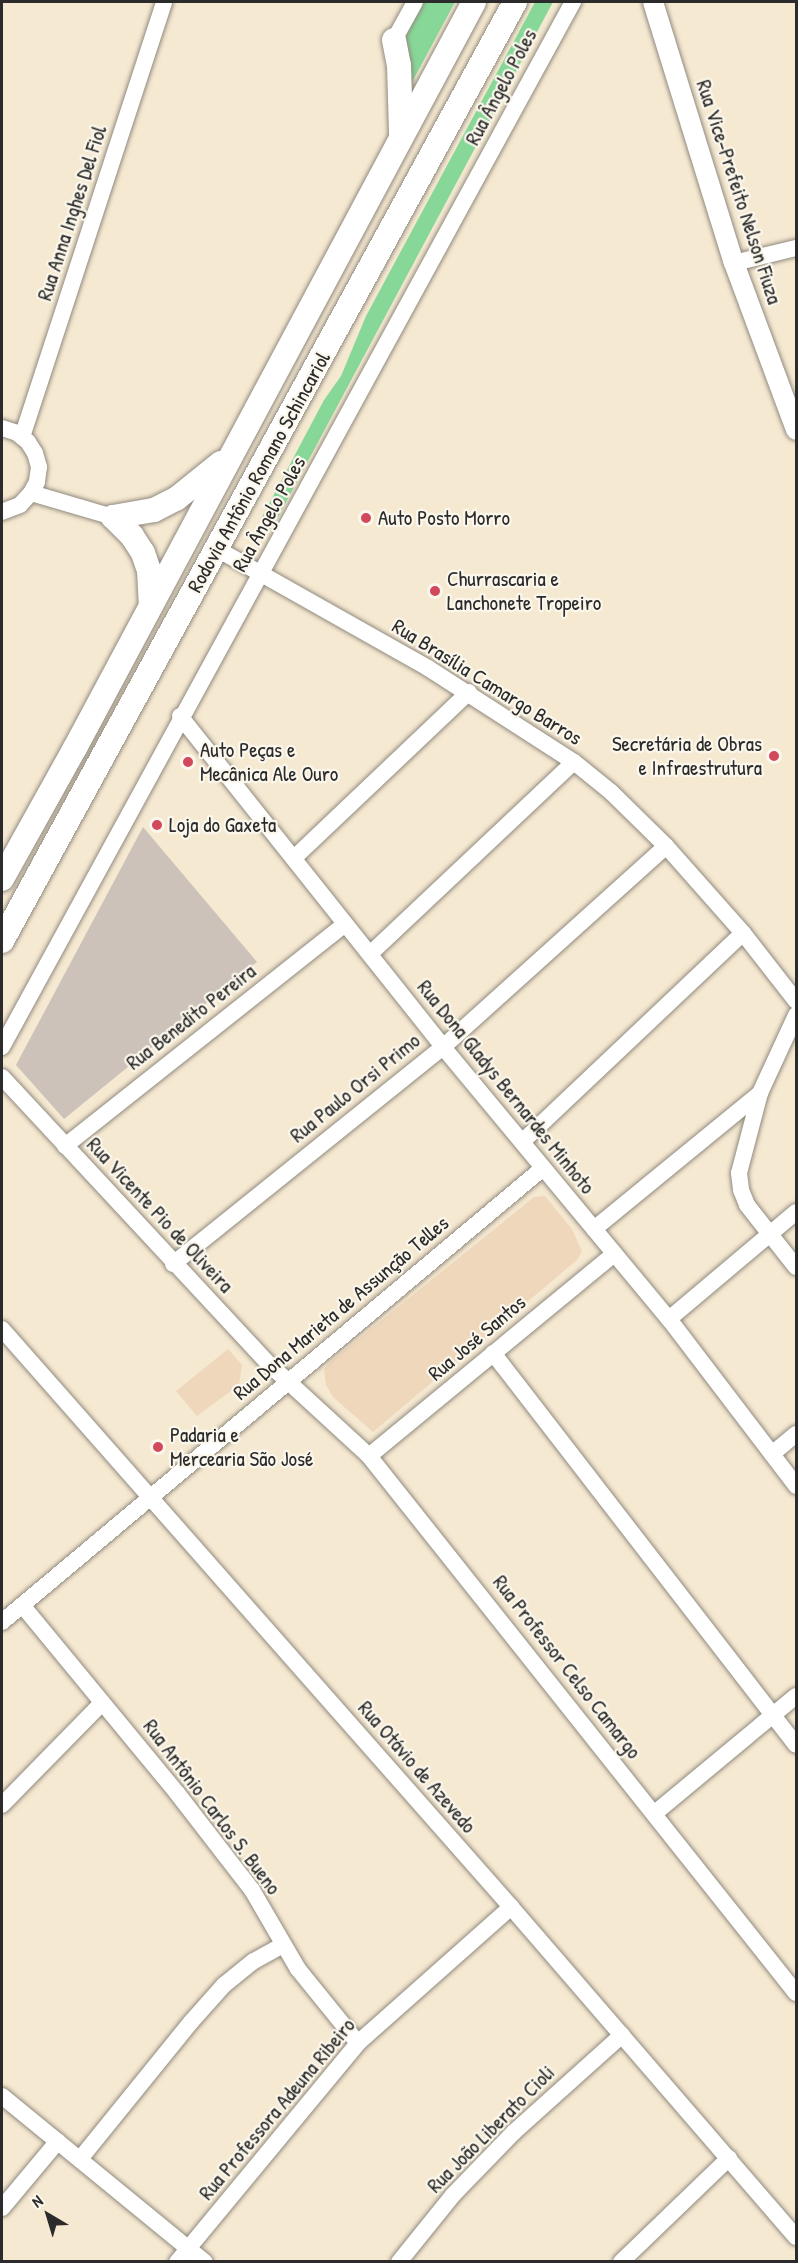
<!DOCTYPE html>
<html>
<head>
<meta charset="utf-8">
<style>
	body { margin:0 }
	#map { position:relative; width:798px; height:2263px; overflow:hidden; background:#f6e9d2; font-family:"Patrick Hand",sans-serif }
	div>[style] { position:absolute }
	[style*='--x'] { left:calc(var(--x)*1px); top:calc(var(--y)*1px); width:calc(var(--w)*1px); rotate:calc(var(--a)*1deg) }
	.built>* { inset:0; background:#eed7bb }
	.industrial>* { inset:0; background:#ccc2b9 }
	.green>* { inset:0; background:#87d898 }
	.roads { filter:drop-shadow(0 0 2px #908a7e) drop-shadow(0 0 2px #908a7e) }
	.minor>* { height:16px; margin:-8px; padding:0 8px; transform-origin:8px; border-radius:8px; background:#fff }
	.major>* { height:20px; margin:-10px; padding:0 10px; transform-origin:10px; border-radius:10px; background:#fff }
	.highway>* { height:24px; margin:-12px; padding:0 12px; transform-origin:12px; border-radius:12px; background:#fff }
	.dots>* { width:16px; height:16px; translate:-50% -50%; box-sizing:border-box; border:3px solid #fbf7ec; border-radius:50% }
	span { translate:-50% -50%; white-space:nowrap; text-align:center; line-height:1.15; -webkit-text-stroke:4.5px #fbf7ec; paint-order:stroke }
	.street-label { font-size:21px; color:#2b2b2b }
	.poi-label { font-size:21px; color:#2b2b2b }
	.left { translate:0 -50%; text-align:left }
	.right { translate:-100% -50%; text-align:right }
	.frame { position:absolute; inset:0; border:3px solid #2b2b2b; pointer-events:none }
	.north { position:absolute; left:18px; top:2185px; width:60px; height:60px; -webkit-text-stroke:4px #fbf7ec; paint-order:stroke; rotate:322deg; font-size:16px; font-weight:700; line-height:24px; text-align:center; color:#2b2b2b }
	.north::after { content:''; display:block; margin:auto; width:21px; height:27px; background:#2b2b2b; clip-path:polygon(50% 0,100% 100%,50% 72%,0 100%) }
</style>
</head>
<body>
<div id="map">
	<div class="built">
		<i style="clip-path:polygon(545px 1196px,572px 1229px,582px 1251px,577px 1260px,373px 1432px,333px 1397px,326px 1385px,324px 1369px,330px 1362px,534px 1197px)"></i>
		<i style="clip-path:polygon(228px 1349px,242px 1365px,239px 1385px,197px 1416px,176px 1391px)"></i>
	</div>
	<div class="industrial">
		<i style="clip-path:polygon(143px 827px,257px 962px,64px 1119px,16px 1065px)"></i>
	</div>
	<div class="green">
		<i style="clip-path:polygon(423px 2px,455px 2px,411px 84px,404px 38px)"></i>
		<i style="clip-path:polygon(535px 2px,553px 2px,277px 519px,272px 528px,265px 532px,261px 519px,324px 400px,341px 376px,366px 316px)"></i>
	</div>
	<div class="roads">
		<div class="minor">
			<i style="--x:394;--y:40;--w:43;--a:-61.1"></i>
			<i style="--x:734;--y:263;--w:64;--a:-13.6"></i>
			<i style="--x:2;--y:428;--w:16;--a:18"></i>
			<i style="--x:17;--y:433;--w:14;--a:39"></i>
			<i style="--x:28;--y:442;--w:13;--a:58"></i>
			<i style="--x:35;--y:453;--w:15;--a:74"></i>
			<i style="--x:39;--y:467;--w:15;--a:98"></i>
			<i style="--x:37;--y:482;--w:13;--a:119"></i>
			<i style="--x:31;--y:493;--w:16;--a:133"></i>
			<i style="--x:20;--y:505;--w:19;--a:159"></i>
			<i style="--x:22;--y:437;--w:458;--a:-71.9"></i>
			<i style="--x:31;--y:493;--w:85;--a:16.3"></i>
			<i style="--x:217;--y:549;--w:242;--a:29.4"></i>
			<i style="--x:428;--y:668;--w:174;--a:32.8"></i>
			<i style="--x:574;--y:762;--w:48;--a:39"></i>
			<i style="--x:611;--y:792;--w:77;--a:44.5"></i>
			<i style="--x:666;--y:846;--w:116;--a:48.5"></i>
			<i style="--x:743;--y:933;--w:86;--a:52.1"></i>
			<i style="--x:180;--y:716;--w:423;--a:51.5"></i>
			<i style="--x:443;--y:1047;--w:354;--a:50.3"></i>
			<i style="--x:669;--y:1319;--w:210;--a:52.7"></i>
			<i style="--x:294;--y:858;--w:241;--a:-43.5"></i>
			<i style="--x:370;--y:954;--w:280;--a:-43.3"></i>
			<i style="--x:796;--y:1015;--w:86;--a:114.8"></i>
			<i style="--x:760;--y:1093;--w:83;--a:104.7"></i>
			<i style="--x:739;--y:1173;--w:17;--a:83"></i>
			<i style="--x:741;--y:1190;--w:16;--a:68"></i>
			<i style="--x:747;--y:1205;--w:79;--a:51.7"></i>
			<i style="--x:2;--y:1047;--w:1191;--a:-61.35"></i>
			<i style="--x:2;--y:1077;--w:392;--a:47.1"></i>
			<i style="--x:269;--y:1364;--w:136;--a:42.6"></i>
			<i style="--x:369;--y:1456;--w:686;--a:51.51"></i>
			<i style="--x:522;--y:1142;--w:304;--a:-43.4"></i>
			<i style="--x:65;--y:1146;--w:357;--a:-38.4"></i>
			<i style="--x:594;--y:1229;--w:215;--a:-39.3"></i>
			<i style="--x:173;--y:1264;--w:346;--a:-38.8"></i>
			<i style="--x:443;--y:1047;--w:300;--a:-42"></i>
			<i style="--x:669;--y:1319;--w:166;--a:-40.1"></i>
			<i style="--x:2;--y:1329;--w:770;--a:48.63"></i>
			<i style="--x:511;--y:1907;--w:436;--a:49.2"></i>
			<i style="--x:493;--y:1353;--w:495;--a:52.3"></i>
			<i style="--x:772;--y:1454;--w:31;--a:-40"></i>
			<i style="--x:369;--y:1456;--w:318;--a:-39.5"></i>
			<i style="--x:22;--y:1605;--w:244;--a:50.5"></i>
			<i style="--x:177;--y:1793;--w:123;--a:52.3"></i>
			<i style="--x:252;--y:1890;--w:91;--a:59.8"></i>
			<i style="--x:298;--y:1969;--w:95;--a:51"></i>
			<i style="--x:2;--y:1622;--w:706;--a:-40"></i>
			<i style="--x:2;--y:1805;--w:143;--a:-45.6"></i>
			<i style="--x:655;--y:1813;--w:183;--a:-39.7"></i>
			<i style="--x:2;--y:2096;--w:262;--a:39.3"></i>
			<i style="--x:80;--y:2159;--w:176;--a:-51"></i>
			<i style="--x:191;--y:2022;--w:50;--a:-48.3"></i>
			<i style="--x:224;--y:1985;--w:38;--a:-39"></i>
			<i style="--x:254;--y:1961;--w:33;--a:-29"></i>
			<i style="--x:2;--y:2208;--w:87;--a:-50.1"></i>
			<i style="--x:177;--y:2262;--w:284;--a:-50.4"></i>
			<i style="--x:358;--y:2043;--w:205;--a:-41.6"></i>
			<i style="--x:399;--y:2262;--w:86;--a:-51.1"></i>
			<i style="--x:453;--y:2195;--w:88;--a:-45.9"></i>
			<i style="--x:514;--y:2132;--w:145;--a:-41.9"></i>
			<i style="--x:621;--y:2262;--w:150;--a:-43.9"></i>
		</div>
		<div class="major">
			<i style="--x:653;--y:2;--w:273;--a:72.8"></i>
			<i style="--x:734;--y:263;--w:178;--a:69.6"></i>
		</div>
		<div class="highway">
			<i style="--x:394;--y:40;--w:25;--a:79"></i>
			<i style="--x:399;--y:65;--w:69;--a:88.3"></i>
			<i style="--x:113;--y:517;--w:42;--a:-9.7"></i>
			<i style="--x:154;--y:510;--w:25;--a:-27"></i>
			<i style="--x:176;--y:499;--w:58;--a:-38.7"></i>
			<i style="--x:113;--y:517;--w:27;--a:45"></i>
			<i style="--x:132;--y:536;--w:20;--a:57"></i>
			<i style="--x:143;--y:553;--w:18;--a:71"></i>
			<i style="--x:149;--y:570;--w:35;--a:87"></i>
			<i style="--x:2;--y:879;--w:150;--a:-60.9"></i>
			<i style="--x:75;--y:748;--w:846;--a:-61.86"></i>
			<i style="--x:2;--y:941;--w:1070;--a:-61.35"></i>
		</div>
	</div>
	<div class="dots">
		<i style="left:366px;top:518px;background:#d1495b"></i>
		<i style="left:435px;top:591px;background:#d1495b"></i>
		<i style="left:774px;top:756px;background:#d1495b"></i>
		<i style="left:188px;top:762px;background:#d1495b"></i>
		<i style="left:157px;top:825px;background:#d1495b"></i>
		<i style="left:158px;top:1447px;background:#d1495b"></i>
	</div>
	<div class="street-label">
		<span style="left:501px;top:87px;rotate:-62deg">Rua Ângelo Poles</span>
		<span style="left:739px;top:192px;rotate:72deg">Rua Vice-Prefeito Nelson Fiuza</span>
		<span style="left:72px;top:213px;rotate:-72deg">Rua Anna Inghes Del Fiol</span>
		<span style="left:259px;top:472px;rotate:-61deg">Rodovia Antônio Romano Schincariol</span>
		<span style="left:269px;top:514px;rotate:-61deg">Rua Ângelo Poles</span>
		<span style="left:487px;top:682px;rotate:32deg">Rua Brasília Camargo Barros</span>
		<span style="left:191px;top:1017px;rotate:-38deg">Rua Benedito Pereira</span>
		<span style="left:506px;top:1087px;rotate:51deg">Rua Dona Gladys Bernardes Minhoto</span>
		<span style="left:355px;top:1088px;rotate:-39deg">Rua Paulo Orsi Primo</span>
		<span style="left:160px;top:1215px;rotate:47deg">Rua Vicente Pio de Oliveira</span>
		<span style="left:341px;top:1308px;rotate:-40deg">Rua Dona Marieta de Assunção Telles</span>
		<span style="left:477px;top:1338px;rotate:-40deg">Rua José Santos</span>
		<span style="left:567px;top:1667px;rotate:52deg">Rua Professor Celso Camargo</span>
		<span style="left:417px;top:1767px;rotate:49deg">Rua Otávio de Azevedo</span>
		<span style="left:212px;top:1807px;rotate:53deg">Rua Antônio Carlos S. Bueno</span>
		<span style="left:277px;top:2109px;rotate:-50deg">Rua Professora Adeuna Ribeiro</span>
		<span style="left:491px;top:2129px;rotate:-45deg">Rua João Liberato Cioli</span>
	</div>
	<div class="poi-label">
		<span class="left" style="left:378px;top:518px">Auto Posto Morro</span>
		<span class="left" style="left:447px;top:591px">Churrascaria e<br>Lanchonete Tropeiro</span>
		<span class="right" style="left:762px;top:756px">Secretária de Obras<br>e Infraestrutura</span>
		<span class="left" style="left:200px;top:762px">Auto Peças e<br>Mecânica Ale Ouro</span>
		<span class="left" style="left:169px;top:825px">Loja do Gaxeta</span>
		<span class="left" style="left:170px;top:1447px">Padaria e<br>Mercearia São José</span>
	</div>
	<div class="frame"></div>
	<div class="north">N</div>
</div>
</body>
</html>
